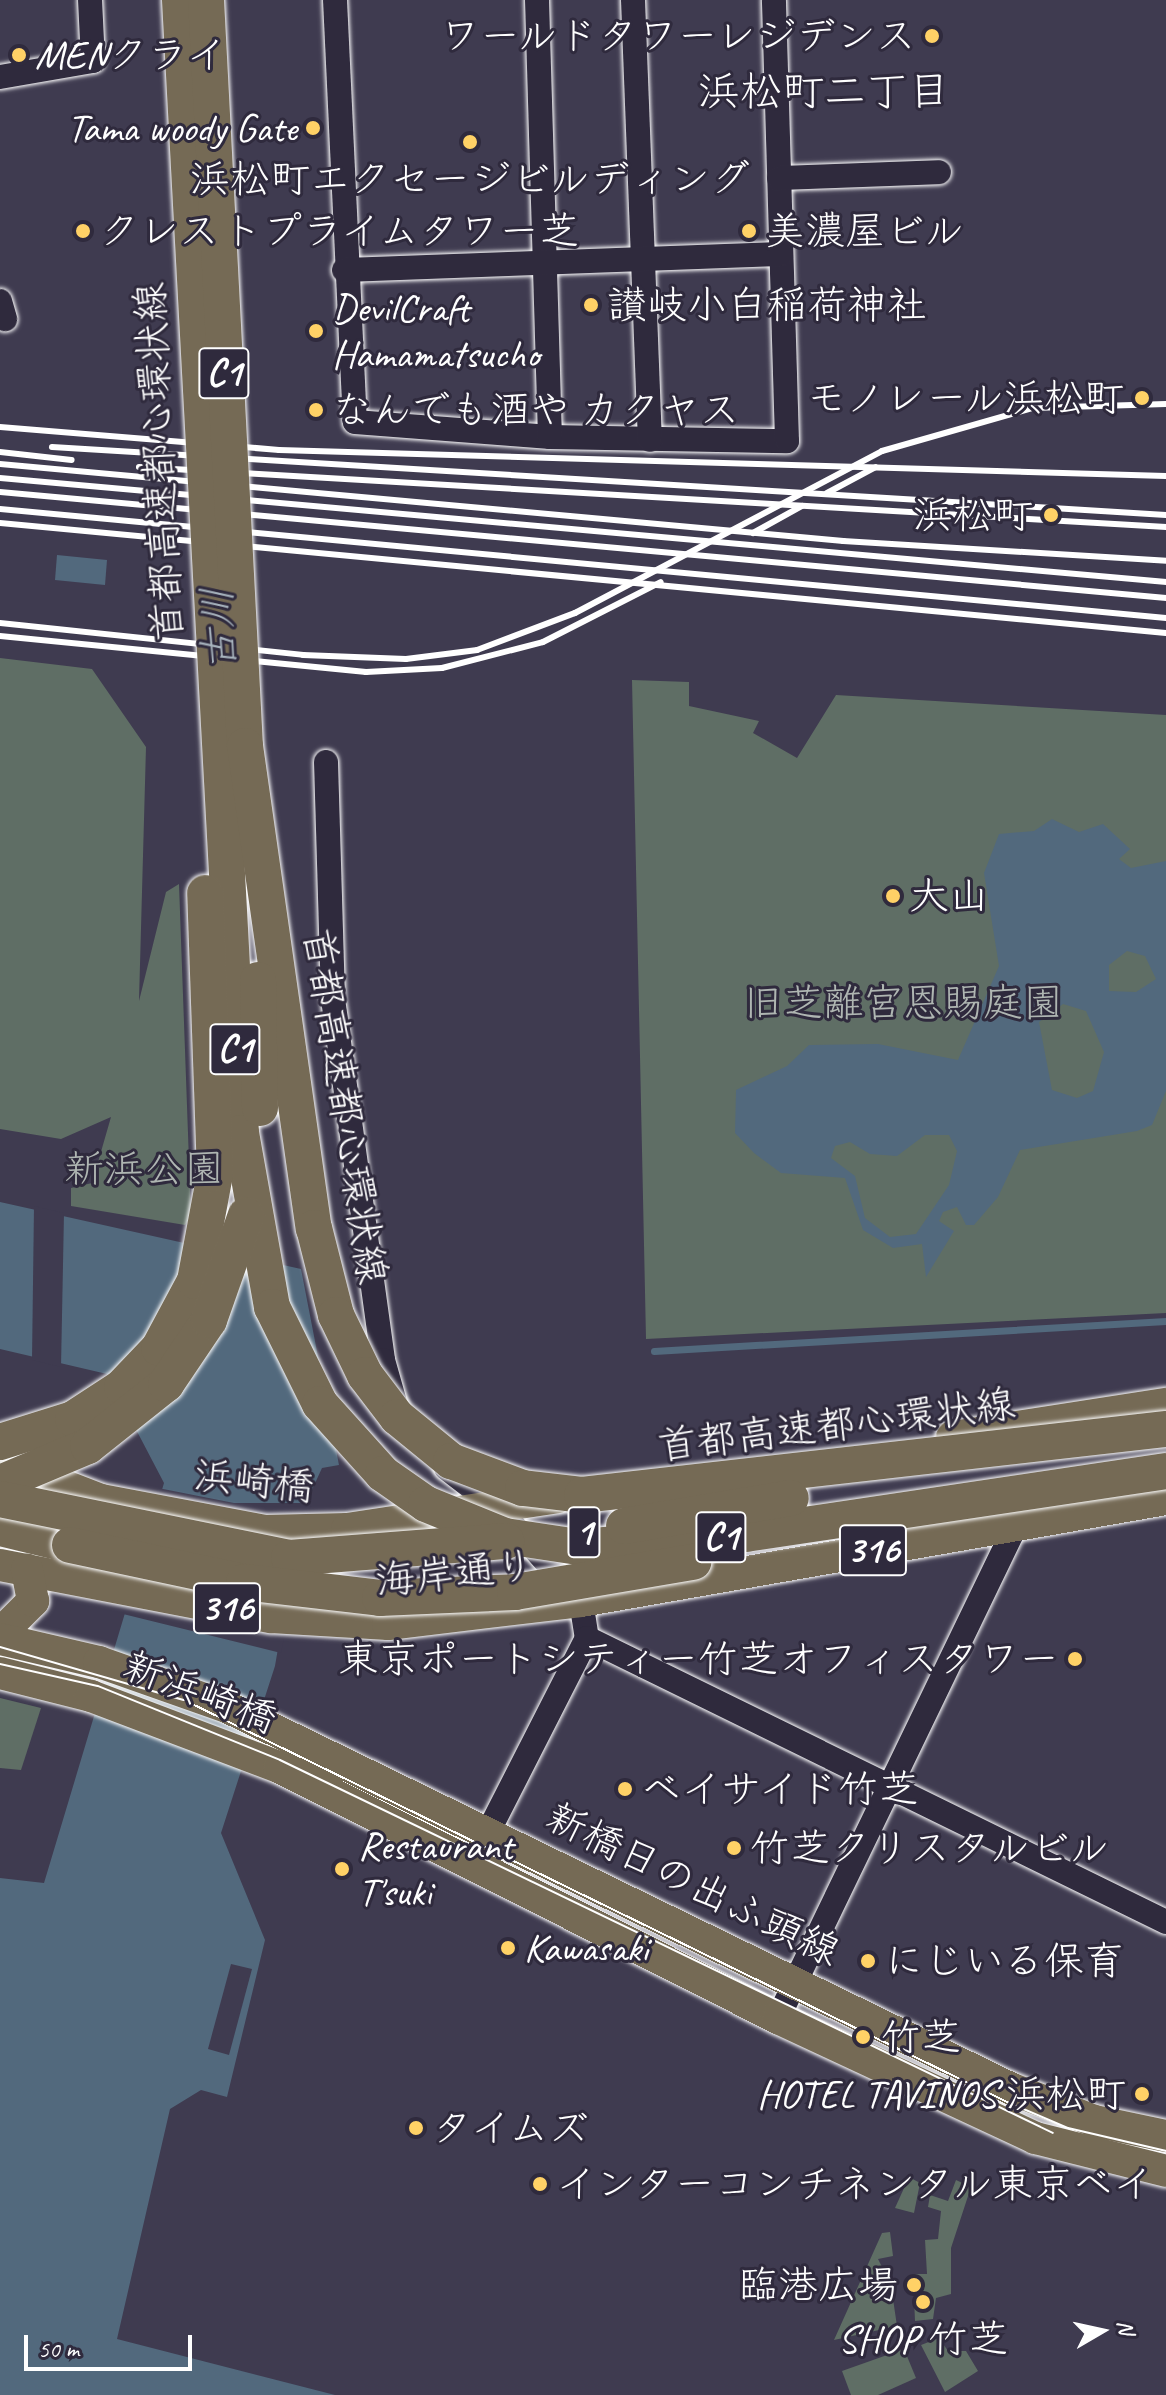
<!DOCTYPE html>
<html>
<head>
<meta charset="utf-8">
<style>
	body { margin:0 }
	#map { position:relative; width:1166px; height:2395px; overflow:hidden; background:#3f3b50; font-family:Caveat,"Klee One",sans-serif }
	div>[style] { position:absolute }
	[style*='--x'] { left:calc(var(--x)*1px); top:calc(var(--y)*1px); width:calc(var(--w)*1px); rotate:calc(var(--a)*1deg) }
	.green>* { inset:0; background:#5f6e65 }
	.water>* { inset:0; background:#52697d }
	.pier>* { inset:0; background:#3f3b50 }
	.stream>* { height:7px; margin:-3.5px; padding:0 3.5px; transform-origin:3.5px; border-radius:3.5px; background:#52697d }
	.roads { filter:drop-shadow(0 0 2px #fff) drop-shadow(0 0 2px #fff) }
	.minor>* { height:24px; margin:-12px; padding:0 12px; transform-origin:12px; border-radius:12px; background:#2f2a3d }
	.major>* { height:32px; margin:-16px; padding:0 16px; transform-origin:16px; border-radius:16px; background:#756a55 }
	.highway>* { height:36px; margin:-18px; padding:0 18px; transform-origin:18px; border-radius:18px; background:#756a55 }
	.tram>* { height:2px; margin:-1px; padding:0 1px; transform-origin:1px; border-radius:1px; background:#fff }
	.rail>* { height:6px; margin:-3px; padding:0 3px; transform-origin:3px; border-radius:3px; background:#fff }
	.bridges { filter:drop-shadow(0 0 2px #fff) drop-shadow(0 0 2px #fff) }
	.highway-bridge>* { height:36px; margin:-18px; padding:0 18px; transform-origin:18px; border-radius:18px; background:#756a55 }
	.dots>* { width:22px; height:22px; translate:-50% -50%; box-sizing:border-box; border:4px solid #2f2a3d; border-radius:50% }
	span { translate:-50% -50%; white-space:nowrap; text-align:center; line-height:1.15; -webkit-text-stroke:6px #2f2a3d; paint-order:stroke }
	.shield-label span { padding:2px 6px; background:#2f2a3d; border:2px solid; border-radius:6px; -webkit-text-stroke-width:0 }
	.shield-label { font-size:38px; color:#fff; font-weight:700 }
	.poi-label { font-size:40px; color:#fff }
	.right { translate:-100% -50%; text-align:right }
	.left { translate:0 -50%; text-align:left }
	.street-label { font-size:40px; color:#fff }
	.park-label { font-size:40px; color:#afb6b2 }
	.neighbourhood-label { font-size:42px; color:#fff }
	.water-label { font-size:42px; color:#a8b4be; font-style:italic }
	.north { position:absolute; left:1062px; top:2291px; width:80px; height:80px; -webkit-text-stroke:6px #2f2a3d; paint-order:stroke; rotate:81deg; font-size:22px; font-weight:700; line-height:32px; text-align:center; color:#fff }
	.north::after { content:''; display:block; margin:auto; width:28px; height:36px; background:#fff; clip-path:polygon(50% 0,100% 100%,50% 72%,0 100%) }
	.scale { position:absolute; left:24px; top:2335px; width:168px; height:36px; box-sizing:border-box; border:4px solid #fff; border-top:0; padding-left:10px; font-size:24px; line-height:28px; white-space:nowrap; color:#fff; -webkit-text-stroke:6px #2f2a3d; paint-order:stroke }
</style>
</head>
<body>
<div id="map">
	<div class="green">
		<i style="clip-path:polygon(0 658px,92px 669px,146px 747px,139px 1001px,166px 892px,179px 884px,191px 1216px,185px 1225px,71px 1206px,71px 1188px,92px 1183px,111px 1117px,61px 1139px,0 1129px)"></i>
		<i style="clip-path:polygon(632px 680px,689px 682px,689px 706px,759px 721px,753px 733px,797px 758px,836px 695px,1166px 715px,1166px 1313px,646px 1339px)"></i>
		<i style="clip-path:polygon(0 1698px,41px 1708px,21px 1770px,0 1768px)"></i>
		<i style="clip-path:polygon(909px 2177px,920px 2183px,914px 2213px,895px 2208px)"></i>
		<i style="clip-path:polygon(956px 2180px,971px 2187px,951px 2248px,951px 2294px,936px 2298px,933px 2319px,915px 2321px,913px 2274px,927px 2274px,925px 2240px,938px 2239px,941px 2211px,928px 2207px,930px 2195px,948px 2201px)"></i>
		<i style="clip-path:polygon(890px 2232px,893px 2256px,878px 2259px,890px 2283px,877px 2286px,880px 2301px,893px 2299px,897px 2326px,834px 2340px,882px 2233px)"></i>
		<i style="clip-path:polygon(939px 2338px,948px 2351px,966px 2351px,978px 2371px,945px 2392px,921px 2345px)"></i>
		<i style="clip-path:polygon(904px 2349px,916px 2378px,878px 2395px,851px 2395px,842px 2371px)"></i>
	</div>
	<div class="water">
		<i style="clip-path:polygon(57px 555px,107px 560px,105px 585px,55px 580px)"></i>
		<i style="clip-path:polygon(evenodd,1052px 819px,1079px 832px,1103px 824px,1130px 849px,1119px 859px,1131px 868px,1166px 861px,1166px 1091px,1152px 1125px,1137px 1131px,1020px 1150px,998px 1197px,974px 1225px,966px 1225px,957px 1207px,943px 1212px,939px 1221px,954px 1231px,926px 1277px,922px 1244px,893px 1248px,863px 1230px,845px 1178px,781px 1173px,754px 1153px,735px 1133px,736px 1090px,787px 1066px,809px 1045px,878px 1044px,958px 1060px,999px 966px,984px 873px,999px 834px,1034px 831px,1052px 819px,1127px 951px,1145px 956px,1156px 979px,1136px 992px,1109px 991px,1109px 965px,1127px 951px,1052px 819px,1063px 1004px,1086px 1011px,1104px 1052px,1093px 1091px,1077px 1098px,1052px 1090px,1039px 1022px,1063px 1004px,1052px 819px,925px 1135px,949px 1135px,957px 1151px,949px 1185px,916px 1234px,890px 1237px,865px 1218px,855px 1176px,831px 1158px,835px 1146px,850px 1142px,870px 1154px,897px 1156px,925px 1135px)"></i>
		<i style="clip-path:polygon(0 1202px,301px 1269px,339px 1465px,322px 1468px,301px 1514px,275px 1666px,221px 1833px,265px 1940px,227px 2097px,201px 2090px,170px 2109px,117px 2339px,335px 2395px,0 2395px,0 1878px,44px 1883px,164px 1483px,107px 1374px,0 1349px)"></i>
	</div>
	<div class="pier">
		<i style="clip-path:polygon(34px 1206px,64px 1213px,61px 1367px,32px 1360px)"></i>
		<i style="clip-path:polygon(158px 1488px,234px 1503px,311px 1503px,281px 1653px,123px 1614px)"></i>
		<i style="clip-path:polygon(231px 1964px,252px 1969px,229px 2055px,208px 2049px)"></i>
	</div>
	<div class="stream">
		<i style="--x:654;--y:1351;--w:513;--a:-3.35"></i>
	</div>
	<div class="roads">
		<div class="minor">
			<i style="--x:335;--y:0;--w:422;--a:87.3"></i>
			<i style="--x:355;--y:422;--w:196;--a:4.4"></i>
			<i style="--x:550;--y:437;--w:237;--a:1"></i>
			<i style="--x:787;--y:441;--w:441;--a:-91.7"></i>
			<i style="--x:537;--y:0;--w:437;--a:88.3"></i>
			<i style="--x:633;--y:0;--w:440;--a:87.8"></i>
			<i style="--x:0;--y:77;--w:94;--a:-9.8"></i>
			<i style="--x:93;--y:61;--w:61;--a:-92.8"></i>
			<i style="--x:779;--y:178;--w:160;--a:-2.1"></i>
			<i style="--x:344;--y:270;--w:437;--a:-2.1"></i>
			<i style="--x:0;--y:301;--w:19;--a:74"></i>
			<i style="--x:326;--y:762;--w:237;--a:88.3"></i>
			<i style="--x:333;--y:999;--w:364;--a:82.1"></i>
			<i style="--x:383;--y:1360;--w:48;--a:74.2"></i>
			<i style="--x:446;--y:1468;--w:64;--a:37.4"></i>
			<i style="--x:497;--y:1507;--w:126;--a:48.2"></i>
			<i style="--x:581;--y:1601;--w:37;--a:81"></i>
			<i style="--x:587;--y:1638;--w:236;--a:117"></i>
			<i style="--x:587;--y:1638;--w:645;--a:26.13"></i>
			<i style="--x:778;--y:2018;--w:545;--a:-64.23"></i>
		</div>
		<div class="major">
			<i style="--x:952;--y:1437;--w:217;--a:-8.8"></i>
			<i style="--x:0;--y:1461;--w:108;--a:21.1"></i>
			<i style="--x:101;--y:1500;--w:167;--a:10.7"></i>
			<i style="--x:265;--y:1531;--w:82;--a:-1.4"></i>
			<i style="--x:347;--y:1529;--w:213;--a:-8.6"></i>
			<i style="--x:0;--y:1565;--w:276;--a:10.9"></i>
			<i style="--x:271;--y:1617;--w:117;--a:3.4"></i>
			<i style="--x:388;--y:1624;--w:194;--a:-6.8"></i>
			<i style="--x:581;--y:1601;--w:594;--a:-9.89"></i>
			<i style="--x:0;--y:1634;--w:47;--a:-45"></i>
			<i style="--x:33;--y:1601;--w:32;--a:-101"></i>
			<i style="--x:0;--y:1639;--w:102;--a:13.1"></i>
			<i style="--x:99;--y:1662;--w:136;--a:19.4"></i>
			<i style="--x:227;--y:1707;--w:873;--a:25.95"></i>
			<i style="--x:1012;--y:2089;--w:88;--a:21.3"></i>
			<i style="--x:1094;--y:2121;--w:74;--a:11.8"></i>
			<i style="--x:0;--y:1673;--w:94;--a:14.2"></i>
			<i style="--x:91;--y:1696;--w:201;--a:20.7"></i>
			<i style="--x:279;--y:1767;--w:559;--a:26.7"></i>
			<i style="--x:778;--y:2018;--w:284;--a:25"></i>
			<i style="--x:1035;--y:2138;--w:135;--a:14.1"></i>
		</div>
		<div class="highway">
			<i style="--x:0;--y:1528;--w:72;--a:13.7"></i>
		</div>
	</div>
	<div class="tram">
		<i style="--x:0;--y:1647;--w:191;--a:16.1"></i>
		<i style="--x:184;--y:1700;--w:916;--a:26.03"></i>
		<i style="--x:1007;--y:2102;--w:66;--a:23.1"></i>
		<i style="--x:1068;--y:2128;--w:101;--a:13.2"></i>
		<i style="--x:0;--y:1664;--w:100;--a:12.7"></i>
		<i style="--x:98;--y:1686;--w:196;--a:22.1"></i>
		<i style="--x:280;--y:1760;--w:858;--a:25.76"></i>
	</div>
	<div class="rail">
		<i style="--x:0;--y:427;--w:280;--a:4.7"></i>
		<i style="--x:279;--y:450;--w:887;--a:1.68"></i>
		<i style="--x:52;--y:447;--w:1116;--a:3.49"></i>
		<i style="--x:0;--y:452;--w:72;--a:6.3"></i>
		<i style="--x:0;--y:464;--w:847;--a:5.22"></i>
		<i style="--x:843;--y:541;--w:324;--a:3.5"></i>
		<i style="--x:139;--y:467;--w:1029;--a:3.34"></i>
		<i style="--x:0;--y:478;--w:1171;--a:5.1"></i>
		<i style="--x:0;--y:492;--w:1171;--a:5.19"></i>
		<i style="--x:827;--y:493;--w:55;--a:-28"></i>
		<i style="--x:0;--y:509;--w:1171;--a:5.34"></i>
		<i style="--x:0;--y:523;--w:1171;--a:5.39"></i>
		<i style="--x:753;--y:533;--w:56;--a:-28.9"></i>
		<i style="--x:0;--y:623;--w:305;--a:6"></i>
		<i style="--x:303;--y:655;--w:103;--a:2.2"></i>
		<i style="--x:406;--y:659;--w:72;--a:-7.2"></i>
		<i style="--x:477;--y:650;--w:105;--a:-20.7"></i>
		<i style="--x:575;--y:613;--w:347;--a:-27.8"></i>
		<i style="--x:882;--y:451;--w:157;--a:-15.9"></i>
		<i style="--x:1033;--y:408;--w:133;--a:-1.7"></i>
		<i style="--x:0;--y:636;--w:368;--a:5.6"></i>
		<i style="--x:366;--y:672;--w:76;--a:-3"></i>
		<i style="--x:442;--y:668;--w:104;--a:-14.4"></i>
		<i style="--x:543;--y:642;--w:132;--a:-27"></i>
	</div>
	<div class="bridges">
		<div class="highway-bridge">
			<i style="--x:180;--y:0;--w:1135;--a:86.92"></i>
			<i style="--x:241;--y:1133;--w:177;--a:79.9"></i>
			<i style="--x:272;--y:1307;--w:108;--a:63.7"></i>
			<i style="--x:320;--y:1404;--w:94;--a:48"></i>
			<i style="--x:383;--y:1474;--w:52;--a:34.9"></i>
			<i style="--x:426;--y:1504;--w:85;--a:22.1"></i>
			<i style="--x:505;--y:1536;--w:74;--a:8.6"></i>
			<i style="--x:578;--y:1547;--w:168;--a:-4.5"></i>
			<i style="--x:745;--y:1534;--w:426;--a:-8.5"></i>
			<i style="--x:206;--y:0;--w:747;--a:87.01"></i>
			<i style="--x:245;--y:746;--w:487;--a:81.9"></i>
			<i style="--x:314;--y:1228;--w:90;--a:75.8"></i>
			<i style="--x:336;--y:1315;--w:67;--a:64.2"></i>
			<i style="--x:365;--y:1375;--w:53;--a:52.7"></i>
			<i style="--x:397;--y:1417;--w:70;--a:39.2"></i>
			<i style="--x:451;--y:1461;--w:77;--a:20.6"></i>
			<i style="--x:523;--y:1488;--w:59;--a:6.8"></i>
			<i style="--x:582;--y:1495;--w:588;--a:-6.45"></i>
			<i style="--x:258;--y:980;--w:128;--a:89.1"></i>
			<i style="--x:0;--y:1442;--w:77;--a:-17.5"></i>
			<i style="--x:73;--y:1419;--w:59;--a:-33.1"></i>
			<i style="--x:122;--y:1387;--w:54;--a:-46.5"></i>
			<i style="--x:159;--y:1348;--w:76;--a:-61.8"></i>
			<i style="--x:195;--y:1281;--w:109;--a:-79.4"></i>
			<i style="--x:215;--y:1174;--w:281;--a:-92"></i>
			<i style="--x:0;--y:1483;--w:95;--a:-22.8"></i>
			<i style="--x:88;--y:1446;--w:100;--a:-38.5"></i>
			<i style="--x:166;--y:1384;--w:77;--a:-56.1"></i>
			<i style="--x:209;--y:1320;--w:111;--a:-70.6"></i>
			<i style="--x:0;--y:1499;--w:295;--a:11.5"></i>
			<i style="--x:289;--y:1558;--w:218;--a:-4.5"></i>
			<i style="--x:624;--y:1526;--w:169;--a:-9.5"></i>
			<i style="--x:70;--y:1545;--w:178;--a:12"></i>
			<i style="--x:244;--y:1582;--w:137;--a:6.7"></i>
			<i style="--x:380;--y:1598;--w:135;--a:-2.5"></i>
			<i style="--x:515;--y:1592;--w:181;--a:-9.6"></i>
		</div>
	</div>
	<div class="dots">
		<i style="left:932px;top:36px;background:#ffd166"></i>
		<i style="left:19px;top:55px;background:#ffd166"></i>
		<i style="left:313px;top:128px;background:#ffd166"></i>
		<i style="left:470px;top:142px;background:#ffd166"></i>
		<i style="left:83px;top:231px;background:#ffd166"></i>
		<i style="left:749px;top:231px;background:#ffd166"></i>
		<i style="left:591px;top:305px;background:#ffd166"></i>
		<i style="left:316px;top:331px;background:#ffd166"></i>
		<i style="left:1142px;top:398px;background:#ffd166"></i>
		<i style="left:316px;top:410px;background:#ffd166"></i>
		<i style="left:1051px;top:515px;background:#ffd166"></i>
		<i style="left:893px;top:896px;background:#ffd166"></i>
		<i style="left:1075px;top:1659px;background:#ffd166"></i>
		<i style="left:625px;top:1789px;background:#ffd166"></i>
		<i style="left:734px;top:1848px;background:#ffd166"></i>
		<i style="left:342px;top:1869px;background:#ffd166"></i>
		<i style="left:508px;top:1948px;background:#ffd166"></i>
		<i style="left:868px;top:1961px;background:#ffd166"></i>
		<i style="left:863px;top:2037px;background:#ffd166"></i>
		<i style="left:1142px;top:2094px;background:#ffd166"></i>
		<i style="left:416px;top:2128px;background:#ffd166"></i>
		<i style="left:540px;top:2184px;background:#ffd166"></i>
		<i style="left:914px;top:2285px;background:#ffd166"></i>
		<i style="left:923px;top:2302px;background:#ffd166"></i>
	</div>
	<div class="shield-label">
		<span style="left:224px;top:373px">C1</span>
		<span style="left:235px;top:1049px">C1</span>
		<span style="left:584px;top:1532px">1</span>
		<span style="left:721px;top:1537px">C1</span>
		<span style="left:873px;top:1550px">316</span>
		<span style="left:227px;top:1608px">316</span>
	</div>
	<div class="poi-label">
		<span class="right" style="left:916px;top:36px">ワールドタワーレジデンス</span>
		<span class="left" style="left:35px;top:55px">MENクライ</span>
		<span class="right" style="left:297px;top:128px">Tama woody Gate</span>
		<span style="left:470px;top:179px">浜松町エクセージビルディング</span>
		<span class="left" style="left:99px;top:231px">クレストプライムタワー芝</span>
		<span class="left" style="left:765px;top:231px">美濃屋ビル</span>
		<span class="left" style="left:607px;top:305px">讃岐小白稲荷神社</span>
		<span class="left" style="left:332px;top:331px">DevilCraft<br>Hamamatsucho</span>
		<span class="right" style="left:1124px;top:398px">モノレール浜松町</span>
		<span class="left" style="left:332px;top:410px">なんでも酒や カクヤス</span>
		<span class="right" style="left:1033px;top:515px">浜松町</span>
		<span class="left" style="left:909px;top:896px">大山</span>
		<span class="right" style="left:1059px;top:1659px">東京ポートシティー竹芝オフィスタワー</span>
		<span class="left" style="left:641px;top:1789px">ベイサイド竹芝</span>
		<span class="left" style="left:358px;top:1869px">Restaurant<br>T'suki</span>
		<span class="left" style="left:750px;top:1848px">竹芝クリスタルビル</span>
		<span class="left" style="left:524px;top:1948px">Kawasaki</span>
		<span class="left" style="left:884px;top:1961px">にじいる保育</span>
		<span class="left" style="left:881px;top:2037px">竹芝</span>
		<span class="right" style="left:1126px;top:2094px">HOTEL TAVINOS 浜松町</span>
		<span class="left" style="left:432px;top:2128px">タイムズ</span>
		<span class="left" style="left:556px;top:2184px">インターコンチネンタル東京ベイ</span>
		<span class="right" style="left:898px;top:2285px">臨港広場</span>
		<span style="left:923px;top:2339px">SHOP 竹芝</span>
	</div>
	<div class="street-label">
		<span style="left:159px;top:462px;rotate:-93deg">首都高速都心環状線</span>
		<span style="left:345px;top:1106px;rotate:81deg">首都高速都心環状線</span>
		<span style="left:836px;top:1425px;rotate:-7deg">首都高速都心環状線</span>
		<span style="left:254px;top:1481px;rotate:6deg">浜崎橋</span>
		<span style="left:455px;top:1573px;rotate:-6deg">海岸通り</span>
		<span style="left:200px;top:1692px;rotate:21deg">新浜崎橋</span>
		<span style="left:693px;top:1884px;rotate:26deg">新橋日の出ふ頭線</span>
	</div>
	<div class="park-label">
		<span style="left:903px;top:1003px">旧芝離宮恩賜庭園</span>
		<span style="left:144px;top:1169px">新浜公園</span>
	</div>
	<div class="neighbourhood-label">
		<span style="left:824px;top:92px">浜松町二丁目</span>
	</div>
	<div class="water-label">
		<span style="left:219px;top:629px;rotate:-92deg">古川</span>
	</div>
	<div class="north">N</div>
	<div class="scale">50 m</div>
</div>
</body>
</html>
